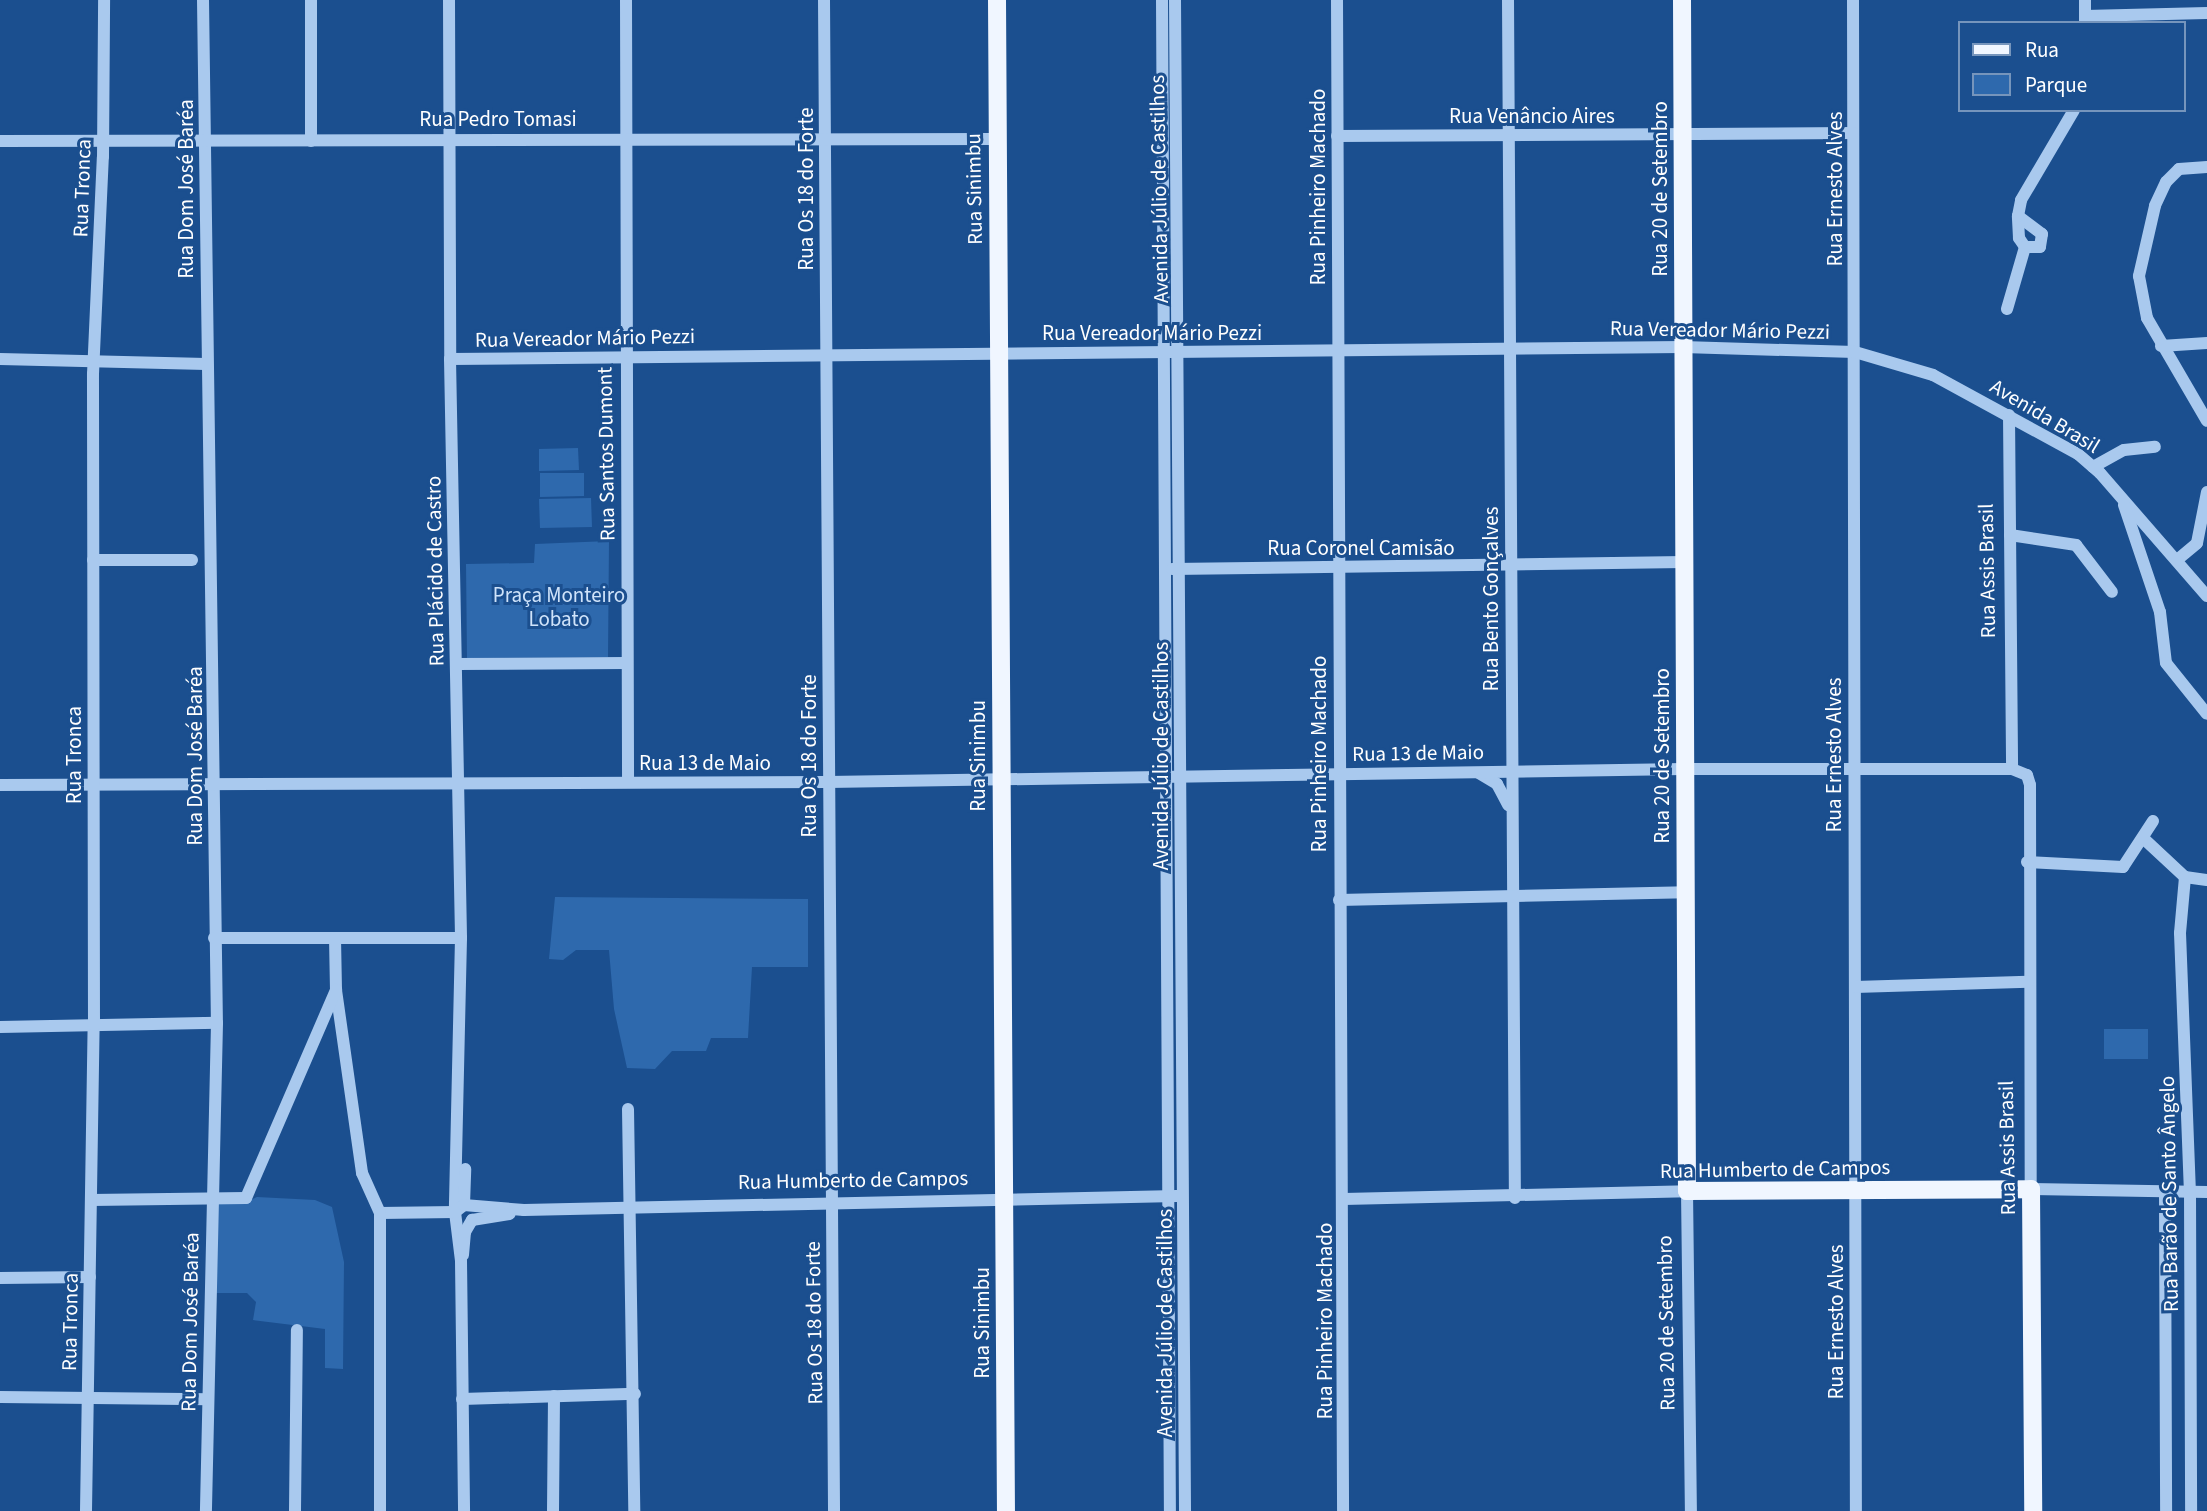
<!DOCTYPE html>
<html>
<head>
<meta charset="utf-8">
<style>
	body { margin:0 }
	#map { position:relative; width:2207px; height:1511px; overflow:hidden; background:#1b4f8f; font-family:"Source Sans 3",sans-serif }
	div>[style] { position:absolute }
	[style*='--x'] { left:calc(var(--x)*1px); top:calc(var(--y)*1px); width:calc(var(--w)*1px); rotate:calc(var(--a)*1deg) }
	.green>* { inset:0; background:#2e69ad }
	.minor>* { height:12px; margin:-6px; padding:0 6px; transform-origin:6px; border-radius:6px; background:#a9c9ee }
	.major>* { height:18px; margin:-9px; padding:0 9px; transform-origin:9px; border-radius:9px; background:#f0f6ff }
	span { translate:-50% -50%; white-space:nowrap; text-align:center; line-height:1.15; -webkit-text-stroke:6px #1b4f8f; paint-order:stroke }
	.street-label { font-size:21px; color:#fff }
	.park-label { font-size:21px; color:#cfe3fa }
	.legend { position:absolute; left:1958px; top:21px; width:228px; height:91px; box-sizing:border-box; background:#1b4f8f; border:2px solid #7695bc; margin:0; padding:9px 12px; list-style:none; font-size:21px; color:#fff }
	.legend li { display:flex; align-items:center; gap:14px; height:35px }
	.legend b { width:35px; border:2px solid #7695bc }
</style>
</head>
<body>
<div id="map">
	<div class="green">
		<i style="clip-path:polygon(578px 448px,579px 470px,539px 471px,539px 449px)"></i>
		<i style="clip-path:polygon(540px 473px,584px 473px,584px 496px,540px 497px)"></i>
		<i style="clip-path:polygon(591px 498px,592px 527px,540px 528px,539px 499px)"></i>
		<i style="clip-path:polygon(609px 541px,608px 657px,467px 658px,466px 564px,534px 563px,535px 544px)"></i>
		<i style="clip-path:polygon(555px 897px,808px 899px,808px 967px,752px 967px,748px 1038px,711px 1038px,706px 1051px,672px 1051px,655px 1069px,627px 1068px,614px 1009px,609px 950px,576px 950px,563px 960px,549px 959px)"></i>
		<i style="clip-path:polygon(2104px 1029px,2148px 1029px,2148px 1059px,2104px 1059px)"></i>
		<i style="clip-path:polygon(257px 1197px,315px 1200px,332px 1207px,344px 1262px,343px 1369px,325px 1368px,325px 1329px,253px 1320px,256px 1302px,247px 1293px,211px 1293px,212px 1202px,246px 1202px)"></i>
	</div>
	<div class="minor">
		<i style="--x:203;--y:0;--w:1023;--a:89.22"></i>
		<i style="--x:217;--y:1023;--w:488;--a:91.3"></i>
		<i style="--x:311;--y:0;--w:141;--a:90"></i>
		<i style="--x:449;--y:0;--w:359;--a:89.8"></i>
		<i style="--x:450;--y:359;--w:579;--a:88.91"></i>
		<i style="--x:461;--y:938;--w:274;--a:91.3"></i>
		<i style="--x:455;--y:1212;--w:49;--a:83"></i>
		<i style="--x:461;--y:1261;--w:250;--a:89.3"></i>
		<i style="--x:626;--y:0;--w:782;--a:89.85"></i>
		<i style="--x:824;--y:0;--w:1511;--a:89.62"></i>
		<i style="--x:1162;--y:0;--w:1511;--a:89.7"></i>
		<i style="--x:1175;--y:0;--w:1511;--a:89.62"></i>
		<i style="--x:1337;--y:0;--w:1511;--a:89.77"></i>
		<i style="--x:1508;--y:0;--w:1198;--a:89.67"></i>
		<i style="--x:1853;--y:0;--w:1511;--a:89.89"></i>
		<i style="--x:2085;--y:16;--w:122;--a:-1.4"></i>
		<i style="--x:2085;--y:23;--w:23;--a:-90"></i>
		<i style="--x:1337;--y:136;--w:516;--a:-0.33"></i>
		<i style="--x:0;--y:141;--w:996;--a:-0.12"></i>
		<i style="--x:2207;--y:167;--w:28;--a:176"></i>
		<i style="--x:2179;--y:169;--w:18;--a:135"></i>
		<i style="--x:2166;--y:182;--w:26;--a:115"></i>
		<i style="--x:2155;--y:206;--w:72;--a:102.9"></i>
		<i style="--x:2139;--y:276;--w:43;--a:79.2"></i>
		<i style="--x:2147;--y:318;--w:119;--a:59.8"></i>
		<i style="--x:2018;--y:216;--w:30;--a:37"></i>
		<i style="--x:2042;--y:234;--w:13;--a:99"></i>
		<i style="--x:2040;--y:247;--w:15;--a:180"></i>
		<i style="--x:2025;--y:247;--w:11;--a:-124"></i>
		<i style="--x:2019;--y:238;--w:22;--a:-93"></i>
		<i style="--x:2018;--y:216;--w:16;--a:-79"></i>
		<i style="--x:2021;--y:200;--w:104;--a:-59.5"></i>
		<i style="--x:2007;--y:309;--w:65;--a:-73.8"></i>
		<i style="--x:2161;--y:346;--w:46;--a:-3.7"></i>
		<i style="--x:0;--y:359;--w:206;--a:1.4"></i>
		<i style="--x:450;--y:359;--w:1233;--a:-0.56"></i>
		<i style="--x:1683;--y:347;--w:172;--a:1.7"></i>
		<i style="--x:1855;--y:352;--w:81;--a:16.4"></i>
		<i style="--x:1933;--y:375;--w:165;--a:28.6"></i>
		<i style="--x:2078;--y:454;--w:29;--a:41"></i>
		<i style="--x:2100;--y:473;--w:163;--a:49"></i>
		<i style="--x:2009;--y:415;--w:354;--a:89.5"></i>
		<i style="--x:2093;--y:467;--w:35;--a:-29"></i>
		<i style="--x:2124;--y:450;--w:31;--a:-6"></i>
		<i style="--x:2124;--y:505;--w:113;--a:71.4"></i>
		<i style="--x:2160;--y:612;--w:51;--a:83.3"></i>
		<i style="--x:2166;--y:663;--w:65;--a:51.2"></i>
		<i style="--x:2010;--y:535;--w:67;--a:8.6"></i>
		<i style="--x:2076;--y:545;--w:59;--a:52.5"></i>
		<i style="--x:93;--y:560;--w:99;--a:0"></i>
		<i style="--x:2177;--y:560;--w:26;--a:-40"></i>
		<i style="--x:2197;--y:543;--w:52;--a:-78.9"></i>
		<i style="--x:1172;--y:569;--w:512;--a:-0.78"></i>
		<i style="--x:456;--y:664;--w:171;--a:-0.3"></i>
		<i style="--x:1479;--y:773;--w:21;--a:31"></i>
		<i style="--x:1497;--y:784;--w:24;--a:62"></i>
		<i style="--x:0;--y:785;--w:828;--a:-0.21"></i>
		<i style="--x:828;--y:782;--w:856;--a:-0.87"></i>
		<i style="--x:1684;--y:769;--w:328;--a:0"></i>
		<i style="--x:2012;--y:769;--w:16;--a:22"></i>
		<i style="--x:2027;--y:775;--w:10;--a:73"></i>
		<i style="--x:2030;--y:785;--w:404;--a:89.9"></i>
		<i style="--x:2031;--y:1189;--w:176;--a:1"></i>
		<i style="--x:2143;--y:838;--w:57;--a:42.9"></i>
		<i style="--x:2185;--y:877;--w:22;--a:8"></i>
		<i style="--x:2027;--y:862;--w:96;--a:3"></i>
		<i style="--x:2123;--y:867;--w:55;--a:-56.9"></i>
		<i style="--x:2185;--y:877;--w:56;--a:95.1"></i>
		<i style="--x:2180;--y:933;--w:259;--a:87.8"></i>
		<i style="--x:2190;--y:1192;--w:319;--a:89.8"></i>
		<i style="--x:1339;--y:900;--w:346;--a:-1.3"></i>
		<i style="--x:214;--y:938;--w:247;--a:0"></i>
		<i style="--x:335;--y:938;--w:52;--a:88.9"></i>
		<i style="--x:336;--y:990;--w:185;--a:81.9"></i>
		<i style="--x:362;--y:1173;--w:44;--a:65.8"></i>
		<i style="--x:1855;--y:987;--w:173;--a:-1.7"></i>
		<i style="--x:0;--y:1027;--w:217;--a:-1.1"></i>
		<i style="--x:628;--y:1109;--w:402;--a:89.1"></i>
		<i style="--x:2165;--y:1194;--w:317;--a:89.8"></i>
		<i style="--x:1344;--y:1199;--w:343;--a:-1.3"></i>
		<i style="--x:1687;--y:1191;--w:320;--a:89.3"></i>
		<i style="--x:91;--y:1200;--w:155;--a:-0.7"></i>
		<i style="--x:246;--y:1198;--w:227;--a:-66.6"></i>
		<i style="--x:464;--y:1205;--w:36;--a:-88"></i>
		<i style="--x:380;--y:1213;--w:75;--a:-0.8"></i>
		<i style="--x:455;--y:1212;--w:11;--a:-38"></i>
		<i style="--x:464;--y:1205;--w:60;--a:4.8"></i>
		<i style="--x:524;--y:1210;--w:653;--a:-1.23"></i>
		<i style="--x:380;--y:1213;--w:298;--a:90"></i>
		<i style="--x:463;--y:1255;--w:23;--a:-85"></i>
		<i style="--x:465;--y:1232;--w:14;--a:-60"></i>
		<i style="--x:472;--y:1220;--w:38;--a:-9"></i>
		<i style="--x:0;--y:1278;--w:90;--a:-0.6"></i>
		<i style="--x:0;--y:1397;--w:208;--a:0.6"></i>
		<i style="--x:462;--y:1399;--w:173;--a:-1.7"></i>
		<i style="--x:86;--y:1511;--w:486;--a:-89.1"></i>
		<i style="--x:94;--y:1025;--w:651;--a:-90.09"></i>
		<i style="--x:93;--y:374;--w:217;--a:-87.4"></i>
		<i style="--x:103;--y:157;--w:157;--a:-89.6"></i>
		<i style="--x:295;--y:1511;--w:181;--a:-89.4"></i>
		<i style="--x:553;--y:1511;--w:115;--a:-89.5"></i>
	</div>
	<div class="major">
		<i style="--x:997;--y:0;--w:1511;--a:89.66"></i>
		<i style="--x:1682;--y:0;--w:1191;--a:89.76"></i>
		<i style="--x:1687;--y:1191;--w:344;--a:-0.3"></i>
		<i style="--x:2031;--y:1189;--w:322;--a:89.6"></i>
	</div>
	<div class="street-label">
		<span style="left:1532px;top:116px">Rua Venâncio Aires</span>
		<span style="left:498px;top:119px">Rua Pedro Tomasi</span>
		<span style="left:1318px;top:187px;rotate:-90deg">Rua Pinheiro Machado</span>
		<span style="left:82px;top:188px;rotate:-88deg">Rua Tronca</span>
		<span style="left:186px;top:189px;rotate:-90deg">Rua Dom José Baréa</span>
		<span style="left:806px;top:189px;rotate:-90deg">Rua Os 18 do Forte</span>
		<span style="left:974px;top:189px;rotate:-91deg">Rua Sinimbu</span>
		<span style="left:1159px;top:189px;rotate:-91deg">Avenida Júlio de Castilhos</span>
		<span style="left:1660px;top:189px;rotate:-90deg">Rua 20 de Setembro</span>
		<span style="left:1835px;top:189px;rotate:-90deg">Rua Ernesto Alves</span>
		<span style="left:1720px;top:330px;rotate:1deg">Rua Vereador Mário Pezzi</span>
		<span style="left:1152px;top:333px">Rua Vereador Mário Pezzi</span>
		<span style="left:585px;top:338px;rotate:-1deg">Rua Vereador Mário Pezzi</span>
		<span style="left:2045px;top:416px;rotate:31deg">Avenida Brasil</span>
		<span style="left:606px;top:454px;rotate:-91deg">Rua Santos Dumont</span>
		<span style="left:1361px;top:548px">Rua Coronel Camisão</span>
		<span style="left:435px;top:571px;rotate:-91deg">Rua Plácido de Castro</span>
		<span style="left:1987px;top:571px;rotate:-91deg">Rua Assis Brasil</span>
		<span style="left:1491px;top:599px;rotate:-90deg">Rua Bento Gonçalves</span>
		<span style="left:1418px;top:753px;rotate:-1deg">Rua 13 de Maio</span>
		<span style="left:1319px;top:754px;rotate:-90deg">Rua Pinheiro Machado</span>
		<span style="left:74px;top:755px;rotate:-90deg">Rua Tronca</span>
		<span style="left:1834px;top:755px;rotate:-90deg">Rua Ernesto Alves</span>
		<span style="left:195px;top:756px;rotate:-90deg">Rua Dom José Baréa</span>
		<span style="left:809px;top:756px;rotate:-90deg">Rua Os 18 do Forte</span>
		<span style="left:978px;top:756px;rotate:-90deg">Rua Sinimbu</span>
		<span style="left:1161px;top:756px;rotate:-90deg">Avenida Júlio de Castilhos</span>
		<span style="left:1662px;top:756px;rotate:-90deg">Rua 20 de Setembro</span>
		<span style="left:705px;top:763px">Rua 13 de Maio</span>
		<span style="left:2007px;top:1148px;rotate:-91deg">Rua Assis Brasil</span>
		<span style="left:1775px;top:1169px;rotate:-1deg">Rua Humberto de Campos</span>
		<span style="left:853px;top:1180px;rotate:-1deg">Rua Humberto de Campos</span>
		<span style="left:2169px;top:1194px;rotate:-91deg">Rua Barão de Santo Ângelo</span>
		<span style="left:1325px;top:1321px;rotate:-90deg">Rua Pinheiro Machado</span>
		<span style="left:70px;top:1322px;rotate:-89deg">Rua Tronca</span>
		<span style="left:190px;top:1322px;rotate:-89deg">Rua Dom José Baréa</span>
		<span style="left:1836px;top:1322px;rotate:-90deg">Rua Ernesto Alves</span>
		<span style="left:814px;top:1323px;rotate:-91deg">Rua Os 18 do Forte</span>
		<span style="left:982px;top:1323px;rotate:-90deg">Rua Sinimbu</span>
		<span style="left:1165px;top:1323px;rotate:-90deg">Avenida Júlio de Castilhos</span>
		<span style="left:1666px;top:1323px;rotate:-91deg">Rua 20 de Setembro</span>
	</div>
	<div class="park-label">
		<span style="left:559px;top:607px">Praça Monteiro<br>Lobato</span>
	</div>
	<ul class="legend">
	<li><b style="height:9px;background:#f0f6ff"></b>Rua</li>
	<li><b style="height:19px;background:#2e69ad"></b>Parque</li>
	</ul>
</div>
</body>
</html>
